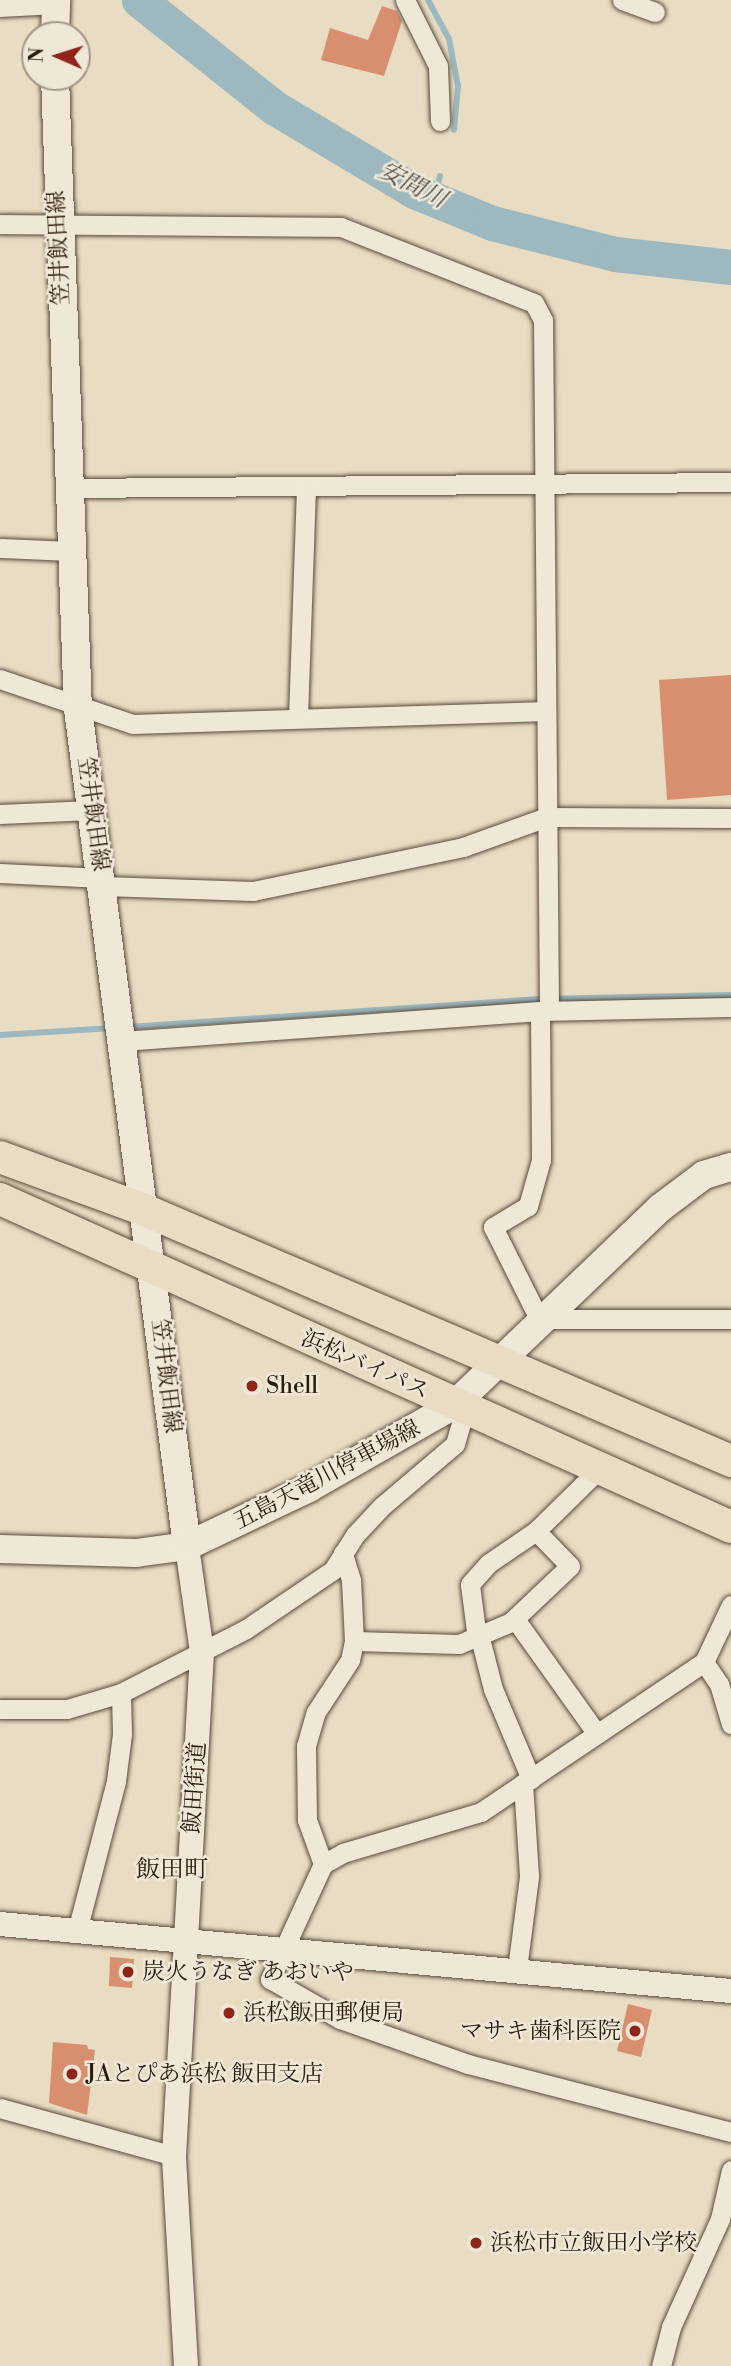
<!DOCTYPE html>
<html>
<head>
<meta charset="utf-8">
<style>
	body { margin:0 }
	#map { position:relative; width:731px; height:2366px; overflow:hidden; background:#e8dcc2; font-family:"Libre Bodoni","Noto Serif JP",serif }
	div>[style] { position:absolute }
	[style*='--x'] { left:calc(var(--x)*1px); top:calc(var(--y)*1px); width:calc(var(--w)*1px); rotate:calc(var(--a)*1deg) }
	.stream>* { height:6px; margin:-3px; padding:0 3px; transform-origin:3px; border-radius:3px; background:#9db8be }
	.river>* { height:35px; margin:-17.5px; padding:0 17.5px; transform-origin:17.5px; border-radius:17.5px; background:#9db8be }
	.building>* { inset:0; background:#d78f6f }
	.roads { filter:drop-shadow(0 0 2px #5a4a3b) drop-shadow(0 0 2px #5a4a3b) }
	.minor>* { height:19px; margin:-9.5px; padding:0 9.5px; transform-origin:9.5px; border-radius:9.5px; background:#f0e8d7 }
	.tertiary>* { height:24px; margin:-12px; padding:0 12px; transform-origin:12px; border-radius:12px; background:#f0e8d7 }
	.secondary>* { height:28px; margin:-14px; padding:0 14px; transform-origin:14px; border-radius:14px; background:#f0e8d7 }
	.trunk>* { height:32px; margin:-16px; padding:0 16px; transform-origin:16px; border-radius:16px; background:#e8dcc2 }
	.dots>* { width:19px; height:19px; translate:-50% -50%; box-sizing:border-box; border:4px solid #f0e8d7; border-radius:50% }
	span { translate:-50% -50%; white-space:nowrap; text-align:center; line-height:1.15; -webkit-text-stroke:5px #f0e8d7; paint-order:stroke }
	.street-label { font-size:23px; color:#2b1a0e }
	.poi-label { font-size:23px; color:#2b1a0e }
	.left { translate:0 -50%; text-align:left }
	.right { translate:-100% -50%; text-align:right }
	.water-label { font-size:24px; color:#53514c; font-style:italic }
	.neighbourhood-label { font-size:24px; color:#2b1a0e }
	.north { position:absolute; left:21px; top:21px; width:70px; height:70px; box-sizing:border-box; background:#f0e8d7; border:2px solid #a19687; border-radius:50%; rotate:273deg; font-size:19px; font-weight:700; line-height:28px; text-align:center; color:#2b1a0e }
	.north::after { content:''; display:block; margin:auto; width:24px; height:32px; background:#8f2418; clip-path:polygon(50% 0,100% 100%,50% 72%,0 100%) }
</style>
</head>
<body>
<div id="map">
	<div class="stream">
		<i style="--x:428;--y:0;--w:44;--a:61.7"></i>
		<i style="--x:449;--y:39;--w:48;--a:79.2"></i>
		<i style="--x:458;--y:86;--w:44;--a:95.2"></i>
		<i style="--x:433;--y:199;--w:24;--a:-73"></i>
		<i style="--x:128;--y:1027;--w:413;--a:-3.9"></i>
		<i style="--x:540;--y:999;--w:191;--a:-1.2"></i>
		<i style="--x:0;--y:1035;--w:113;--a:-3.5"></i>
	</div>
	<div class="river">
		<i style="--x:139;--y:0;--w:174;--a:38.5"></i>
		<i style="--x:275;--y:108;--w:162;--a:30.8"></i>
		<i style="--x:414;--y:191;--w:84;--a:22.3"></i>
		<i style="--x:492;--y:223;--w:127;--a:14.1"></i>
		<i style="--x:615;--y:254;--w:117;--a:6.4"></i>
	</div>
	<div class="building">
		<i style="clip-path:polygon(382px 6px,397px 11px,402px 21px,384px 76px,321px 60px,330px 28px,368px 40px)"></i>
		<i style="clip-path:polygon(731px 675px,731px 795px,667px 800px,659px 680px)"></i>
		<i style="clip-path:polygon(110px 1957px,134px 1959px,132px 1988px,109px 1986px)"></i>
		<i style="clip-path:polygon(628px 2004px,652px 2010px,641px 2057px,617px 2051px)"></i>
		<i style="clip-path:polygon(53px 2042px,87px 2045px,88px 2049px,95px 2050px,87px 2115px,49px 2103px)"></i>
	</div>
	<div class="roads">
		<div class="minor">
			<i style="--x:405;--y:0;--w:74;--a:63.4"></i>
			<i style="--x:438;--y:66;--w:55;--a:87.9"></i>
			<i style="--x:622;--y:0;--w:35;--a:20"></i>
			<i style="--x:0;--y:224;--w:341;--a:0.5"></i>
			<i style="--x:341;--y:227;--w:207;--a:21.5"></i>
			<i style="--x:534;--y:303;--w:19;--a:62"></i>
			<i style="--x:543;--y:320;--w:690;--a:89.5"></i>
			<i style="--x:71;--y:488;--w:660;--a:-0.52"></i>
			<i style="--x:0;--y:548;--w:72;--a:2.4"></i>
			<i style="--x:0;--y:679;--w:140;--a:18.7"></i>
			<i style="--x:133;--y:724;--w:413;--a:-1.8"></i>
			<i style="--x:298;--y:717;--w:230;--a:-88"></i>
			<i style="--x:0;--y:814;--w:91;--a:-2.5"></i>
			<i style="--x:0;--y:873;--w:102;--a:2.8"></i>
			<i style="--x:103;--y:886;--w:150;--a:1.9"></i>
			<i style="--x:253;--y:891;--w:215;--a:-11.8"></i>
			<i style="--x:463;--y:847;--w:89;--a:-19.7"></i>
			<i style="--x:547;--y:817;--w:184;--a:0.3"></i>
			<i style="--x:540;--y:1011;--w:149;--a:89.6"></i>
			<i style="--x:541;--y:1160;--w:48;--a:105.8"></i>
			<i style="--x:528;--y:1206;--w:41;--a:149"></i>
			<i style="--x:493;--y:1227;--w:103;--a:63.4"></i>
			<i style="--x:539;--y:1319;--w:192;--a:0"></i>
			<i style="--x:122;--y:1041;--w:419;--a:-4.1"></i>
			<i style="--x:540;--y:1011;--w:191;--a:-1.2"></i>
			<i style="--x:731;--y:1605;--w:63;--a:115.3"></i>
			<i style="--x:704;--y:1662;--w:269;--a:146.1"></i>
			<i style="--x:481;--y:1812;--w:144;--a:163.5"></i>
			<i style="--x:343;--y:1853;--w:23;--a:151"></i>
			<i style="--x:323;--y:1864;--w:127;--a:114.7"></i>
			<i style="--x:270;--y:1979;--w:81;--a:29.7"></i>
			<i style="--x:340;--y:2019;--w:136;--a:19.4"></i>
			<i style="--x:468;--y:2064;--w:272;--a:14.5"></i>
			<i style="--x:515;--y:1619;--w:141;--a:54.5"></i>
			<i style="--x:480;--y:1638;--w:53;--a:75.7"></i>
			<i style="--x:493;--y:1689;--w:98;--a:67.1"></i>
			<i style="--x:477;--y:1639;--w:55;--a:-97.3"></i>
			<i style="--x:470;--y:1584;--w:28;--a:-48"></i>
			<i style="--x:489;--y:1563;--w:57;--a:-34.2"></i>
			<i style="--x:536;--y:1531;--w:88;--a:-44.5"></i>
			<i style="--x:354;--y:1641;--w:105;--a:1.6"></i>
			<i style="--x:459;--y:1644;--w:56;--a:-22.9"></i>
			<i style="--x:511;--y:1622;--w:81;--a:-43.5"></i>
			<i style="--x:570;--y:1566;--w:49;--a:-134.2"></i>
			<i style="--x:704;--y:1662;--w:27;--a:56"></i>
			<i style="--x:719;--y:1684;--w:42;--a:73.3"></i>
			<i style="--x:0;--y:1709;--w:67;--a:0"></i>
			<i style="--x:67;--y:1709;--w:56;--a:-16.5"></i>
			<i style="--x:121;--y:1693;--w:140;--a:-27.1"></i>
			<i style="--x:246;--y:1629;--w:105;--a:-34.1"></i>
			<i style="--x:333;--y:1570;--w:41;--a:-57.8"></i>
			<i style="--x:355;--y:1535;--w:38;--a:-47"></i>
			<i style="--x:381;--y:1507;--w:97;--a:-40.4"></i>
			<i style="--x:455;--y:1444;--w:35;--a:-74"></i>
			<i style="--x:323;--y:1864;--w:47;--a:-110"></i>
			<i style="--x:307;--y:1820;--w:74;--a:-90.8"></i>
			<i style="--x:306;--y:1746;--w:35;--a:-74"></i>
			<i style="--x:316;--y:1712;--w:62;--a:-56.8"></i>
			<i style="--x:350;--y:1660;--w:19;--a:-78"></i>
			<i style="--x:354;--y:1641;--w:61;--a:-92.8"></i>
			<i style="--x:351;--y:1580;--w:28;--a:-107"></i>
			<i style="--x:77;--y:1931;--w:155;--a:-75.4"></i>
			<i style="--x:116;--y:1781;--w:47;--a:-82.7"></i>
			<i style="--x:122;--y:1734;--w:41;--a:-91.4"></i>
			<i style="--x:517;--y:1969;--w:94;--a:-82.6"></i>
			<i style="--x:529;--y:1876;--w:93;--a:-93.7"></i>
			<i style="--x:0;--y:2108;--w:180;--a:15.4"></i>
			<i style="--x:661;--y:2366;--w:40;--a:-75.6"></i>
			<i style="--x:671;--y:2327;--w:119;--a:-65.6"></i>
			<i style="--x:720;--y:2219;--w:50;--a:-77.3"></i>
		</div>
		<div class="tertiary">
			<i style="--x:0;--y:5;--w:56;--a:-3.1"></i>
			<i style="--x:0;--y:1924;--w:734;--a:5.24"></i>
			<i style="--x:186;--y:2366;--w:210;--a:-93.3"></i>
			<i style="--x:174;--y:2156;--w:505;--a:-86.82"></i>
			<i style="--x:202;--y:1652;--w:107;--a:-98.1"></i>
		</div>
		<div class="secondary">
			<i style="--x:55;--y:35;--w:35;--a:-88"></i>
			<i style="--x:55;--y:77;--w:632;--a:87.92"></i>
			<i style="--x:78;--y:709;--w:844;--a:82.58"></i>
			<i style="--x:0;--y:1549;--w:136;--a:1.7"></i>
			<i style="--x:136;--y:1553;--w:51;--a:-7.8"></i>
			<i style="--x:187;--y:1546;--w:135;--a:-25.4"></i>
			<i style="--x:309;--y:1488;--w:167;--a:-29.8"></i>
			<i style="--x:454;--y:1405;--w:285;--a:-43.7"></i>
			<i style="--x:660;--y:1208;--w:55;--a:-36.9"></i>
			<i style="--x:704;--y:1175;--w:28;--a:-17"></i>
		</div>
		<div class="trunk">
			<i style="--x:0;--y:1157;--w:151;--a:20.1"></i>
			<i style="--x:142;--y:1209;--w:641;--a:23.16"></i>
			<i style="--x:0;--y:1199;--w:801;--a:24.17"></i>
		</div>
	</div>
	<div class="dots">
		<i style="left:252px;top:1386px;background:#8f2418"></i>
		<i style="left:128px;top:1972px;background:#8f2418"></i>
		<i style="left:229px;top:2013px;background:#8f2418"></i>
		<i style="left:635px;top:2031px;background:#8f2418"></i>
		<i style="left:72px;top:2074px;background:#8f2418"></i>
		<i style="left:476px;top:2243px;background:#8f2418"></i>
	</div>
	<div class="street-label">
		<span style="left:59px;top:248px;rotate:-93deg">笠井飯田線</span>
		<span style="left:93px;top:814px;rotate:82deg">笠井飯田線</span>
		<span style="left:365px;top:1365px;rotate:24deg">浜松バイパス</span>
		<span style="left:166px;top:1376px;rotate:83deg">笠井飯田線</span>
		<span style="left:327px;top:1475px;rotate:-28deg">五島天竜川停車場線</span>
		<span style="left:195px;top:1788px;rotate:-86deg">飯田街道</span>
	</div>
	<div class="poi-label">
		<span class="left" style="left:266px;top:1386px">Shell</span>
		<span class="left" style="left:142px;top:1972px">炭火うなぎ あおいや</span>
		<span class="left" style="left:243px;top:2013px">浜松飯田郵便局</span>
		<span class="right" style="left:621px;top:2031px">マサキ歯科医院</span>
		<span class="left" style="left:86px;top:2074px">JAとぴあ浜松 飯田支店</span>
		<span class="left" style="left:490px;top:2243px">浜松市立飯田小学校</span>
	</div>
	<div class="water-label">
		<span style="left:412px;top:186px;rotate:27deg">安間川</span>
	</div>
	<div class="neighbourhood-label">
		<span style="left:172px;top:1871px">飯田町</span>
	</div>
	<div class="north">N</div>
</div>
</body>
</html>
